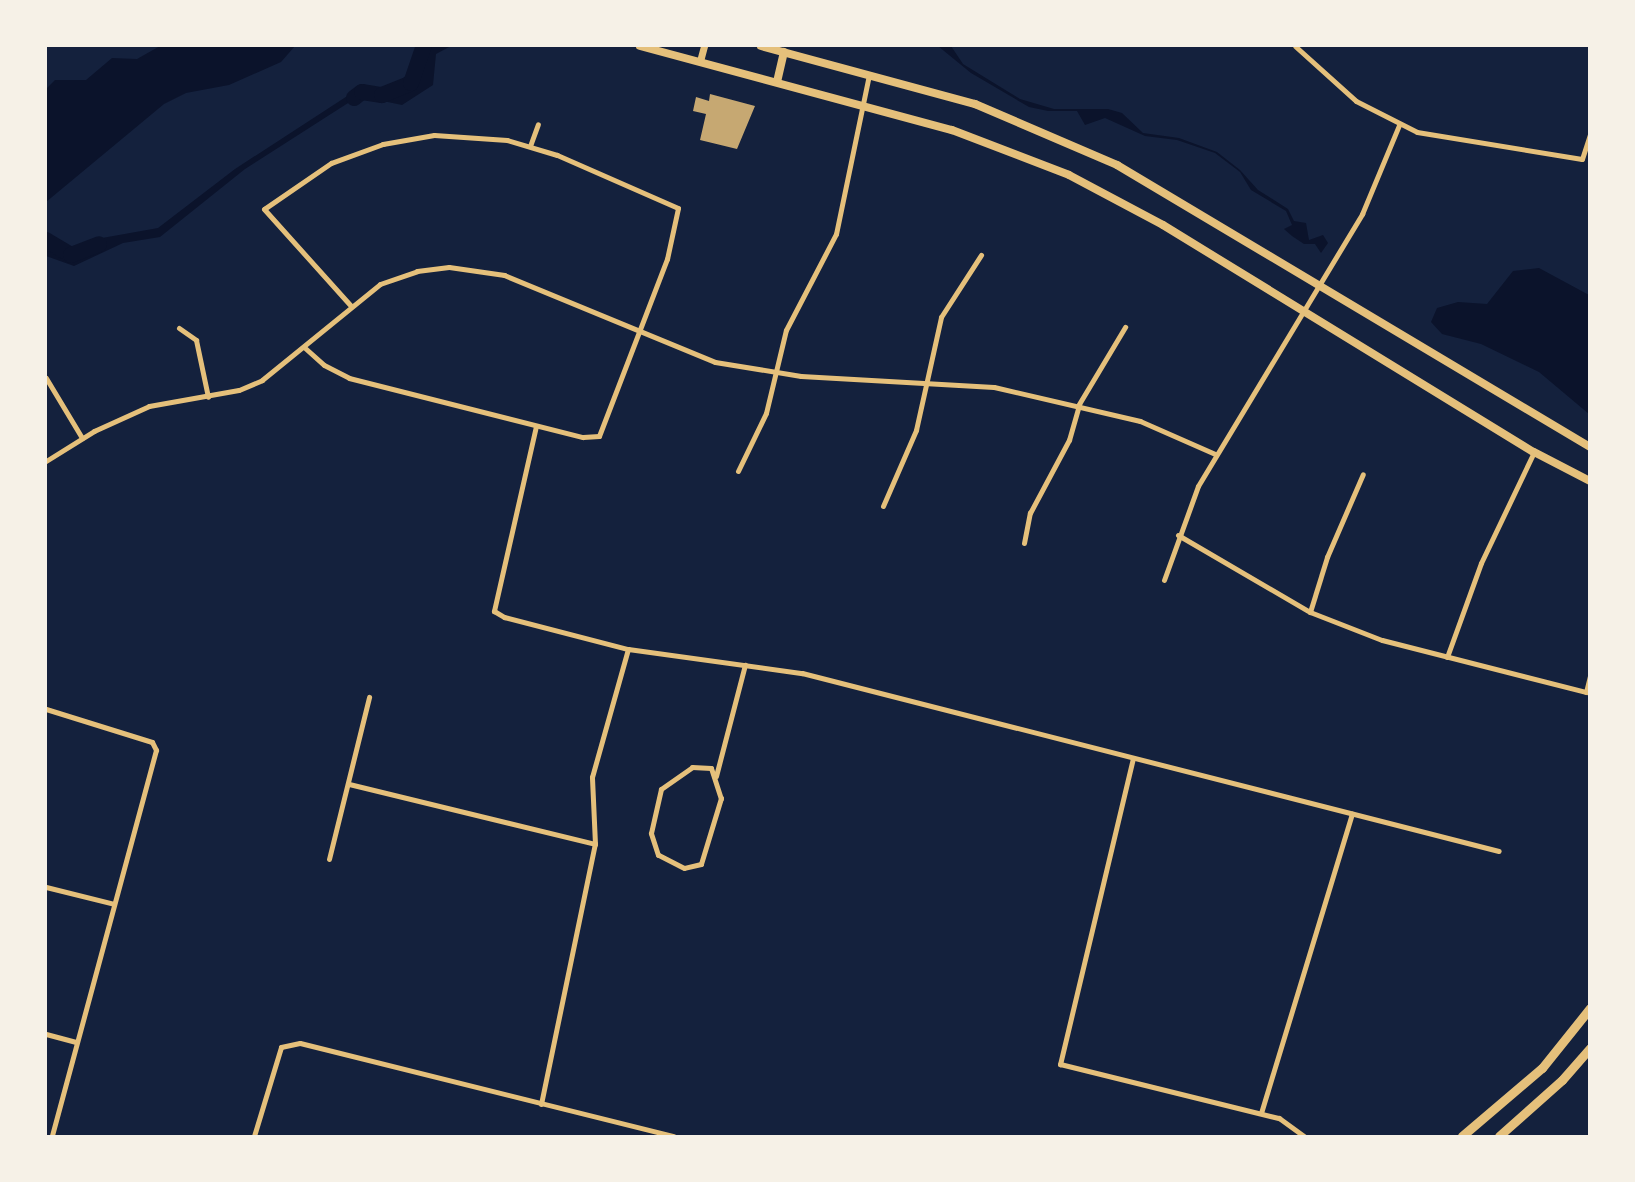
<!DOCTYPE html>
<html>
<head>
<meta charset="utf-8">
<style>
	body { margin:0 }
	#map { position:relative; width:1635px; height:1182px; overflow:hidden; background:#14213d; font-family:Montserrat,sans-serif }
	div>[style] { position:absolute }
	[style*='--x'] { left:calc(var(--x)*1px); top:calc(var(--y)*1px); width:calc(var(--w)*1px); rotate:calc(var(--a)*1deg) }
	.water>* { inset:0; background:#0b132b }
	.river>* { height:16px; margin:-8px; padding:0 8px; transform-origin:8px; border-radius:8px; background:#0b132b }
	.building>* { inset:0; background:#c6a872 }
	.minor>* { height:5px; margin:-2.5px; padding:0 2.5px; transform-origin:2.5px; border-radius:2.5px; background:#e5c07b }
	.tertiary>* { height:7px; margin:-3.5px; padding:0 3.5px; transform-origin:3.5px; border-radius:3.5px; background:#e5c07b }
	.secondary>* { height:8px; margin:-4px; padding:0 4px; transform-origin:4px; border-radius:4px; background:#e5c07b }
	.primary>* { height:9px; margin:-4.5px; padding:0 4.5px; transform-origin:4.5px; border-radius:4.5px; background:#e5c07b }
	span { translate:-50% -50%; white-space:nowrap; text-align:center; line-height:1.15; -webkit-text-stroke:6px #f6f1e7; paint-order:stroke }
	.frame { position:absolute; inset:0; border:47px solid #f6f1e7; pointer-events:none }
</style>
</head>
<body>
<div id="map">
	<div class="water">
		<i style="clip-path:polygon(160px 46px,295px 46px,281px 62px,229px 85px,186px 93px,164px 104px,46px 202px,46px 89px,55px 80px,86px 80px,112px 58px,137px 59px)"></i>
		<i style="clip-path:polygon(418px 46px,451px 46px,436px 54px,433px 85px,402px 105px,359px 96px,245px 169px,160px 237px,123px 243px,74px 266px,46px 256px,46px 237px,54px 251px,73px 255px,102px 238px,158px 228px,235px 169px,355px 91px,379px 97px,411px 72px,420px 71px,426px 61px)"></i>
		<i style="clip-path:polygon(938px 46px,951px 46px,963px 64px,1020px 99px,1054px 109px,1108px 109px,1122px 113px,1143px 133px,1179px 138px,1217px 152px,1240px 170px,1258px 190px,1288px 209px,1294px 221px,1306px 223px,1309px 240px,1323px 235px,1328px 243px,1321px 253px,1315px 244px,1304px 244px,1292px 236px,1284px 229px,1292px 225px,1286px 211px,1251px 190px,1240px 172px,1215px 153px,1177px 140px,1145px 136px,1105px 118px,1085px 125px,1077px 111px,1048px 111px,1029px 107px,971px 73px)"></i>
		<i style="clip-path:polygon(1539px 268px,1589px 295px,1589px 414px,1539px 372px,1481px 344px,1442px 334px,1431px 322px,1437px 308px,1458px 302px,1487px 304px,1513px 271px)"></i>
	</div>
	<div class="river">
		<i style="--x:354;--y:98;--w:10;--a:-37"></i>
		<i style="--x:362;--y:92;--w:20;--a:9"></i>
		<i style="--x:382;--y:95;--w:31;--a:-22"></i>
		<i style="--x:411;--y:83;--w:39;--a:-71"></i>
		<i style="--x:46;--y:240;--w:29;--a:31"></i>
		<i style="--x:71;--y:255;--w:30;--a:-21"></i>
	</div>
	<div class="building">
		<i style="clip-path:polygon(710px 94px,755px 106px,737px 149px,700px 140px,706px 114px,693px 111px,696px 97px,709px 101px)"></i>
	</div>
	<div class="minor">
		<i style="--x:1295;--y:46;--w:82;--a:42"></i>
		<i style="--x:1356;--y:101;--w:68;--a:26.9"></i>
		<i style="--x:1417;--y:132;--w:167;--a:9.3"></i>
		<i style="--x:1582;--y:159;--w:26;--a:-72"></i>
		<i style="--x:530;--y:146;--w:23;--a:-70"></i>
		<i style="--x:179;--y:328;--w:21;--a:35"></i>
		<i style="--x:196;--y:340;--w:58;--a:78.1"></i>
		<i style="--x:305;--y:348;--w:25;--a:42"></i>
		<i style="--x:324;--y:365;--w:28;--a:27"></i>
		<i style="--x:349;--y:378;--w:241;--a:14.2"></i>
		<i style="--x:583;--y:437;--w:16;--a:-4"></i>
		<i style="--x:599;--y:436;--w:190;--a:-69"></i>
		<i style="--x:667;--y:259;--w:52;--a:-77.8"></i>
		<i style="--x:678;--y:208;--w:132;--a:-156.3"></i>
		<i style="--x:557;--y:155;--w:52;--a:-163.3"></i>
		<i style="--x:507;--y:140;--w:73;--a:-176.1"></i>
		<i style="--x:434;--y:135;--w:52;--a:170"></i>
		<i style="--x:383;--y:144;--w:55;--a:159.9"></i>
		<i style="--x:331;--y:163;--w:81;--a:145.5"></i>
		<i style="--x:264;--y:209;--w:129;--a:48.1"></i>
		<i style="--x:46;--y:378;--w:70;--a:59"></i>
		<i style="--x:536;--y:426;--w:190;--a:102.8"></i>
		<i style="--x:494;--y:611;--w:12;--a:31"></i>
		<i style="--x:504;--y:617;--w:128;--a:14.5"></i>
		<i style="--x:628;--y:649;--w:176;--a:7.9"></i>
		<i style="--x:802;--y:673;--w:719;--a:14.33"></i>
		<i style="--x:46;--y:461;--w:57;--a:-32"></i>
		<i style="--x:94;--y:431;--w:60;--a:-24.4"></i>
		<i style="--x:149;--y:406;--w:91;--a:-10.1"></i>
		<i style="--x:239;--y:390;--w:25;--a:-23"></i>
		<i style="--x:262;--y:380;--w:152;--a:-39.1"></i>
		<i style="--x:380;--y:284;--w:39;--a:-19"></i>
		<i style="--x:417;--y:271;--w:32;--a:-7"></i>
		<i style="--x:449;--y:267;--w:56;--a:8.3"></i>
		<i style="--x:504;--y:275;--w:228;--a:22.4"></i>
		<i style="--x:715;--y:362;--w:87;--a:9.2"></i>
		<i style="--x:801;--y:376;--w:193;--a:3.3"></i>
		<i style="--x:994;--y:387;--w:150;--a:13.1"></i>
		<i style="--x:1140;--y:421;--w:82;--a:23.7"></i>
		<i style="--x:738;--y:471;--w:64;--a:-64.2"></i>
		<i style="--x:766;--y:413;--w:85;--a:-76.5"></i>
		<i style="--x:786;--y:330;--w:108;--a:-62.5"></i>
		<i style="--x:836;--y:234;--w:163;--a:-78.3"></i>
		<i style="--x:883;--y:506;--w:83;--a:-66.5"></i>
		<i style="--x:916;--y:430;--w:116;--a:-77.5"></i>
		<i style="--x:941;--y:317;--w:74;--a:-57.2"></i>
		<i style="--x:1178;--y:535;--w:153;--a:30.3"></i>
		<i style="--x:1310;--y:612;--w:77;--a:21.3"></i>
		<i style="--x:1382;--y:640;--w:211;--a:14.3"></i>
		<i style="--x:1586;--y:692;--w:16;--a:-76"></i>
		<i style="--x:1024;--y:543;--w:31;--a:-79"></i>
		<i style="--x:1030;--y:513;--w:83;--a:-61.9"></i>
		<i style="--x:1069;--y:440;--w:37;--a:-74"></i>
		<i style="--x:1079;--y:404;--w:90;--a:-59.1"></i>
		<i style="--x:1164;--y:580;--w:100;--a:-70.1"></i>
		<i style="--x:1198;--y:486;--w:318;--a:-58.9"></i>
		<i style="--x:1362;--y:214;--w:96;--a:-67.4"></i>
		<i style="--x:1310;--y:612;--w:58;--a:-72.8"></i>
		<i style="--x:1327;--y:557;--w:90;--a:-66.6"></i>
		<i style="--x:1447;--y:657;--w:100;--a:-70.1"></i>
		<i style="--x:1481;--y:563;--w:123;--a:-64.5"></i>
		<i style="--x:46;--y:709;--w:111;--a:17.3"></i>
		<i style="--x:152;--y:742;--w:9;--a:63"></i>
		<i style="--x:156;--y:750;--w:400;--a:105.1"></i>
		<i style="--x:1133;--y:758;--w:315;--a:103.4"></i>
		<i style="--x:1060;--y:1064;--w:226;--a:13.9"></i>
		<i style="--x:1279;--y:1118;--w:31;--a:36"></i>
		<i style="--x:692;--y:767;--w:19;--a:3"></i>
		<i style="--x:711;--y:768;--w:32;--a:72"></i>
		<i style="--x:721;--y:798;--w:69;--a:106.9"></i>
		<i style="--x:701;--y:864;--w:17;--a:167"></i>
		<i style="--x:684;--y:868;--w:29;--a:-153"></i>
		<i style="--x:658;--y:855;--w:23;--a:-108"></i>
		<i style="--x:651;--y:833;--w:45;--a:-77.2"></i>
		<i style="--x:661;--y:789;--w:38;--a:-35"></i>
		<i style="--x:716;--y:776;--w:115;--a:-75.4"></i>
		<i style="--x:349;--y:784;--w:253;--a:13.7"></i>
		<i style="--x:329;--y:859;--w:167;--a:-76.1"></i>
		<i style="--x:46;--y:887;--w:70;--a:14"></i>
		<i style="--x:46;--y:1034;--w:31;--a:15"></i>
		<i style="--x:541;--y:1104;--w:266;--a:-78.3"></i>
		<i style="--x:595;--y:844;--w:67;--a:-92.6"></i>
		<i style="--x:592;--y:777;--w:133;--a:-74.3"></i>
		<i style="--x:1261;--y:1113;--w:313;--a:-73.1"></i>
		<i style="--x:254;--y:1136;--w:93;--a:-73.1"></i>
		<i style="--x:281;--y:1047;--w:19;--a:-12"></i>
		<i style="--x:300;--y:1043;--w:385;--a:14"></i>
	</div>
	<div class="tertiary">
		<i style="--x:700;--y:61;--w:16;--a:-75"></i>
	</div>
	<div class="secondary">
		<i style="--x:640;--y:46;--w:323;--a:15.1"></i>
		<i style="--x:952;--y:130;--w:125;--a:21"></i>
		<i style="--x:1069;--y:175;--w:106;--a:28"></i>
		<i style="--x:1163;--y:225;--w:435;--a:31.5"></i>
		<i style="--x:1534;--y:452;--w:63;--a:27.4"></i>
		<i style="--x:761;--y:46;--w:222;--a:15.2"></i>
		<i style="--x:975;--y:104;--w:155;--a:23.2"></i>
		<i style="--x:1117;--y:165;--w:551;--a:30.8"></i>
		<i style="--x:777;--y:82;--w:31;--a:-77"></i>
	</div>
	<div class="primary">
		<i style="--x:1462;--y:1136;--w:105;--a:-40.4"></i>
		<i style="--x:1542;--y:1068;--w:77;--a:-51.3"></i>
		<i style="--x:1499;--y:1136;--w:84;--a:-41.6"></i>
		<i style="--x:1562;--y:1080;--w:43;--a:-48.8"></i>
	</div>
	<div class="frame"></div>
</div>
</body>
</html>
